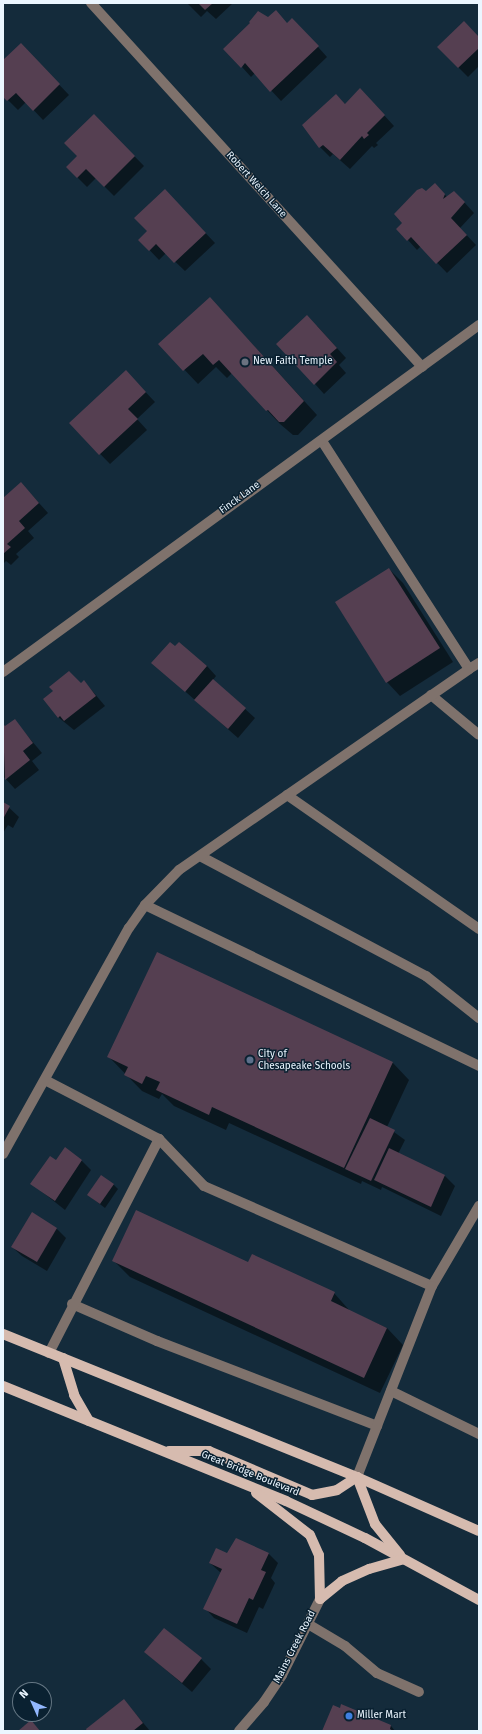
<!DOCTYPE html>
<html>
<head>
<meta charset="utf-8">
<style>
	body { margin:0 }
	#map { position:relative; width:482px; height:1734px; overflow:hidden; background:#142b3b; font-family:"Fira Sans",sans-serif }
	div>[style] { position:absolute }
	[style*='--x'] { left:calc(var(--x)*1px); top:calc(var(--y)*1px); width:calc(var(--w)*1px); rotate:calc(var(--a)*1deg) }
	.shadow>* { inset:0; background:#0007 }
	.building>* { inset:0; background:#553f51 }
	.minor>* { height:10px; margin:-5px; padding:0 5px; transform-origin:5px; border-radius:5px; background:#7f726c }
	.major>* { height:10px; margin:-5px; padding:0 5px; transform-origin:5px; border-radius:5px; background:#d6bbaf }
	.dots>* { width:11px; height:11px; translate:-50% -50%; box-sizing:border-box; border:2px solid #0a2131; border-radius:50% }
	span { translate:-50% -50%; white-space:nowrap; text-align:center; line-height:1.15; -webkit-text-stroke:3px #0a2131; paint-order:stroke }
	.street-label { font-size:10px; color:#ebf6ff }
	.poi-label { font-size:10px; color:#ebf6ff }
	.left { translate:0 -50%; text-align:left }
	.frame { position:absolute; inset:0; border:4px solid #ebf6ff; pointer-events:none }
	.north { position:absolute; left:12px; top:1682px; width:40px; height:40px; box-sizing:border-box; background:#0a2131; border:1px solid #647683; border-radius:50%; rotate:315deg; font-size:11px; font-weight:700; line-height:16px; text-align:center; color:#ebf6ff }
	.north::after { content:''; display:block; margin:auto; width:14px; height:18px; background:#92b7fd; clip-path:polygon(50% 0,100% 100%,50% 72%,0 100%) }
</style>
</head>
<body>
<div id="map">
	<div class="shadow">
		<i style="clip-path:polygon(187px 3px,233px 3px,216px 19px,207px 11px,201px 17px)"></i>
		<i style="clip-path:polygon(268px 19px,302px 29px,327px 57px,281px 101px,255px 73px,251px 77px,242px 67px)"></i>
		<i style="clip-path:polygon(479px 38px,479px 66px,468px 77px,458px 67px)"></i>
		<i style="clip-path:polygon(30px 54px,69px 95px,43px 120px,26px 102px,18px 110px,3px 95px,3px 61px)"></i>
		<i style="clip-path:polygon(336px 95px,346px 105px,370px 100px,394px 126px,376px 143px,378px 145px,374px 148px,372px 146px,350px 169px,333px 154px,330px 157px,320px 147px)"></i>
		<i style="clip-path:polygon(94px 115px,144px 166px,114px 196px,96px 178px,87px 187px,67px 167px,78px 156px)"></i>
		<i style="clip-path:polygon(435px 184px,447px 197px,464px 202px,474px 213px,460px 228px,476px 245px,447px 273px,421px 246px,417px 250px,408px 240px,404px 223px)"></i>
		<i style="clip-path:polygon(174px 200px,215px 243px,185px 271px,166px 253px,159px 260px,140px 240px)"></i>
		<i style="clip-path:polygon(223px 312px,317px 415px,298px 435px,293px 435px,280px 424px,232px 373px,227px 378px,216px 367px,198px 384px,160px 344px)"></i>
		<i style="clip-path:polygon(317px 326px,346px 358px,339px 365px,346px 373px,324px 394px,315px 384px)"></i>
		<i style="clip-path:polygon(135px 381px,155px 402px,137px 419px,147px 430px,110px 464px,70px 423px)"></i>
		<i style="clip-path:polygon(30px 493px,48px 513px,28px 531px,34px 538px,16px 554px,19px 557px,11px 565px,6px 561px,3px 564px,3px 499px)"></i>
		<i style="clip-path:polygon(389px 569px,403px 583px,453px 662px,400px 696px,387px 682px)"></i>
		<i style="clip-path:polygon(175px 648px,207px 666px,216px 676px,213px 680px,255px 718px,238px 738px,153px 663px)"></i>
		<i style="clip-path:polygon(84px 681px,105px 706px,74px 730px,58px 717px)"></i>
		<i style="clip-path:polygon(15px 721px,42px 753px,32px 761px,39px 770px,15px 789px,3px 776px,3px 725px,6px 728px)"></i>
		<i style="clip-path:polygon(3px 802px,19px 817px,13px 828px,8px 825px,3px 833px)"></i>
		<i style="clip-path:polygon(157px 953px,393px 1063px,409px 1080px,387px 1127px,405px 1140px,398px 1154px,445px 1176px,455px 1186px,441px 1216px,382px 1187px,381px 1190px,362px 1181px,361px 1184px,229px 1123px,226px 1130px,174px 1106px,162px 1094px,159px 1099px,142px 1091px,109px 1057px)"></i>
		<i style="clip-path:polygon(81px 1160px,91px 1170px,65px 1210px,31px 1183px,57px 1162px)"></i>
		<i style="clip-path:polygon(113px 1184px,118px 1189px,105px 1208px,88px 1195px)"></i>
		<i style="clip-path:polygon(32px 1214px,57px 1229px,66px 1238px,47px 1271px,22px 1256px,12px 1247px)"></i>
		<i style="clip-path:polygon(114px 1261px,249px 1263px,334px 1293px,350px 1311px,387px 1328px,403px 1345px,380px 1393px,130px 1277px)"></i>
		<i style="clip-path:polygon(268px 1553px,278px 1563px,271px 1578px,275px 1583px,263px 1609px,259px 1607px,247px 1633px,214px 1618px,205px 1608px,221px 1573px,210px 1563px,228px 1554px)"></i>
		<i style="clip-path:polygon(145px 1652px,201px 1659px,211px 1669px,192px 1692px)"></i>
		<i style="clip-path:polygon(124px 1700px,150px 1731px,89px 1731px)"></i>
		<i style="clip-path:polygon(391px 1726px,395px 1731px,323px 1731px)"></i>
	</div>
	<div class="building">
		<i style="clip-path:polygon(198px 3px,213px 3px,205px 10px)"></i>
		<i style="clip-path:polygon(276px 10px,287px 23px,292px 18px,319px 46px,270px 92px,245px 63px,241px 68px,223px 49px,250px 23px,249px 22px,258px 11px,268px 17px)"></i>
		<i style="clip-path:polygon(464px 21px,479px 37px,479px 48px,458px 68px,437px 47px)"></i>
		<i style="clip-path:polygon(21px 43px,60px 84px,33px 111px,16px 93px,7px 101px,3px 97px,3px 60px)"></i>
		<i style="clip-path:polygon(360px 88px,385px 115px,367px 133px,369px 135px,364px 139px,362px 136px,340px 160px,323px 145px,319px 148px,302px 125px,336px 94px,345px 104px)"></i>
		<i style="clip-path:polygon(94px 114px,135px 156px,104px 187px,86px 169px,77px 178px,66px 167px,77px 156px,64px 143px)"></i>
		<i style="clip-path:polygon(435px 183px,445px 194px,443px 199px,454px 191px,465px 202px,451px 218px,467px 235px,436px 264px,411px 237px,407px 241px,396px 229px,402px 223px,394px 214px,417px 190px,422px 188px,426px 191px)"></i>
		<i style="clip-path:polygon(165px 189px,206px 233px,174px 263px,156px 244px,149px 251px,138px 240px,147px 231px,134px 218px)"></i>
		<i style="clip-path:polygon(210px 297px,304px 401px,284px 422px,279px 422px,268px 410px,266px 411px,219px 360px,213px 365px,203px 354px,183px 371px,158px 344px)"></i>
		<i style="clip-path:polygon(307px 315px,337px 348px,330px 354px,337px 362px,314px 385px,276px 344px)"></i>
		<i style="clip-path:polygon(126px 370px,146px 392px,128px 409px,138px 419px,99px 455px,69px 423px)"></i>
		<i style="clip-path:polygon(21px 482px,39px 503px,19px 521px,25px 528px,7px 544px,11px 547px,3px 554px,3px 498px)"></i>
		<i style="clip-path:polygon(389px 568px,440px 648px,386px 683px,335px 602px)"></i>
		<i style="clip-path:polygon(170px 642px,175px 646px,179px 642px,207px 666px,185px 692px,151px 663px)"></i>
		<i style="clip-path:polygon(69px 671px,81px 683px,84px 680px,96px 696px,64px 721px,60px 716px,58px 718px,43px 699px,53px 691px,49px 687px)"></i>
		<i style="clip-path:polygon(213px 679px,246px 708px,228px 729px,194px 700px)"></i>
		<i style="clip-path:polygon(15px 719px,33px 743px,23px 751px,30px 760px,5px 780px,3px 724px,5px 726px)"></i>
		<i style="clip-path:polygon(3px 802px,10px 806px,3px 819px)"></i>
		<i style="clip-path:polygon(157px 952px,393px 1062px,344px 1168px,212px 1107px,209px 1115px,156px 1090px,160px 1082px,146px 1076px,142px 1084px,124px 1075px,128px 1067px,107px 1057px)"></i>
		<i style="clip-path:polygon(370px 1118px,395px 1130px,371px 1181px,345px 1169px)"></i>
		<i style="clip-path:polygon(65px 1147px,82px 1160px,55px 1201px,30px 1184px,50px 1156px,56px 1160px)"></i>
		<i style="clip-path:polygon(389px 1148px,445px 1175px,431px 1207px,374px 1180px)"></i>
		<i style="clip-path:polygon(101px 1175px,114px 1184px,100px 1204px,87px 1195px)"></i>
		<i style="clip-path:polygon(136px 1210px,248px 1262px,252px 1254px,335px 1292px,331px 1301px,387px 1328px,364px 1378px,112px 1261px)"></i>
		<i style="clip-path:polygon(32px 1212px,57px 1228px,37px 1262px,11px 1247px)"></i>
		<i style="clip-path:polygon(236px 1538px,269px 1553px,261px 1570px,266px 1572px,253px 1600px,249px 1598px,237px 1624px,203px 1609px,222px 1569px,209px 1563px,216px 1548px,227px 1553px)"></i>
		<i style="clip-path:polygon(164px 1628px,202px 1658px,182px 1683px,144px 1652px)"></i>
		<i style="clip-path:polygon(124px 1699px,143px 1723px,133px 1731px,87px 1731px,86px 1729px)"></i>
		<i style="clip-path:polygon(341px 1704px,391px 1725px,390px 1729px,393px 1731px,322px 1731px,333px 1705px,340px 1708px)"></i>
		<i style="clip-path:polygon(31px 1720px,40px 1731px,18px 1731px)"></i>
	</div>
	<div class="minor">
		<i style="--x:91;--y:3;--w:492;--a:47.7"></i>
		<i style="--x:322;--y:441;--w:271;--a:57.2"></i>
		<i style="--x:469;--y:669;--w:12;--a:-31"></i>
		<i style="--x:3;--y:672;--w:589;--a:-36.09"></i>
		<i style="--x:431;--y:695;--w:62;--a:39.8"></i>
		<i style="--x:287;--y:795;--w:234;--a:34.9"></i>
		<i style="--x:200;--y:856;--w:256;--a:28"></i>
		<i style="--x:426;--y:976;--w:68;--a:38.4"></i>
		<i style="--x:145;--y:905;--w:371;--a:25.7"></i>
		<i style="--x:45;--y:1080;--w:128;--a:27.4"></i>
		<i style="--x:159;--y:1139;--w:65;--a:46.2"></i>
		<i style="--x:204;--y:1186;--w:249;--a:23.7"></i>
		<i style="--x:432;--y:1286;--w:93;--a:-59.6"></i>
		<i style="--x:3;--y:1154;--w:259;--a:-60.9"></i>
		<i style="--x:129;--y:928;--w:28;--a:-55"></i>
		<i style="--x:145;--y:905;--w:49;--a:-45.8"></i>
		<i style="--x:179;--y:870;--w:353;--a:-34.7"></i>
		<i style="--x:72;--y:1304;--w:93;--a:23.5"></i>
		<i style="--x:157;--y:1341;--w:236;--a:21.1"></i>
		<i style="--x:49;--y:1353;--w:241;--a:-62.8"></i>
		<i style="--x:391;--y:1391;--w:98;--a:26"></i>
		<i style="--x:357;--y:1477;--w:205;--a:-68.6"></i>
		<i style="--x:308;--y:1624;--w:43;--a:30.7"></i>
		<i style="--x:345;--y:1646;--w:42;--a:40.2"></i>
		<i style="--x:377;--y:1673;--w:46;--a:24.3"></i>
		<i style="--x:239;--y:1731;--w:38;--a:-49"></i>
		<i style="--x:264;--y:1702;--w:32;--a:-56"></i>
		<i style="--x:282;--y:1675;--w:85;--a:-63.4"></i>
	</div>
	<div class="major">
		<i style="--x:3;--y:1334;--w:382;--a:22"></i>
		<i style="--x:357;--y:1477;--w:133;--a:23.9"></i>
		<i style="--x:63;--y:1358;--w:39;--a:73"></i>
		<i style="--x:74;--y:1395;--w:30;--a:60"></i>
		<i style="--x:3;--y:1386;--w:305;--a:22.1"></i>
		<i style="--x:286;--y:1501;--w:87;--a:25.1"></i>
		<i style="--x:365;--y:1538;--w:130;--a:28.5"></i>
		<i style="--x:169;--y:1451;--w:40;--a:0"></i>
		<i style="--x:209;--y:1451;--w:112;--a:23.1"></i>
		<i style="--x:312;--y:1495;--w:25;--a:-11"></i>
		<i style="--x:337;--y:1490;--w:24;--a:-33"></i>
		<i style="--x:357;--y:1477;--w:50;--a:69"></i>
		<i style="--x:375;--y:1524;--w:40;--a:51"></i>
		<i style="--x:256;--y:1493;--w:68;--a:37.9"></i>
		<i style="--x:310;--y:1535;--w:22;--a:66"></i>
		<i style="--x:319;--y:1555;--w:44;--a:88.7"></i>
		<i style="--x:320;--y:1599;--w:28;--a:-39"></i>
		<i style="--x:342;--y:1581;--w:30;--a:-24"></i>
		<i style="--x:369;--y:1569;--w:35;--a:-16"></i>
	</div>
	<div class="dots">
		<i style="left:245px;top:362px;background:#6b7280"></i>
		<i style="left:250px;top:1060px;background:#5c6f8a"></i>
		<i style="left:349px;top:1716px;background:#3f7fe0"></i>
	</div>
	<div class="street-label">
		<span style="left:256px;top:185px;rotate:48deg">Robert Welch Lane</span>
		<span style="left:240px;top:498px;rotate:-36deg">Finck Lane</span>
		<span style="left:250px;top:1474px;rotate:22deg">Great Bridge Boulevard</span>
		<span style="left:295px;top:1647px;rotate:-63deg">Mains Creek Road</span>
	</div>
	<div class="poi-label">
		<span class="left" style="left:253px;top:362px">New Faith Temple</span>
		<span class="left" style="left:258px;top:1060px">City of<br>Chesapeake Schools</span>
		<span class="left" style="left:357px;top:1716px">Miller Mart</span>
	</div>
	<div class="frame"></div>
	<div class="north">N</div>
</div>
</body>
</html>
